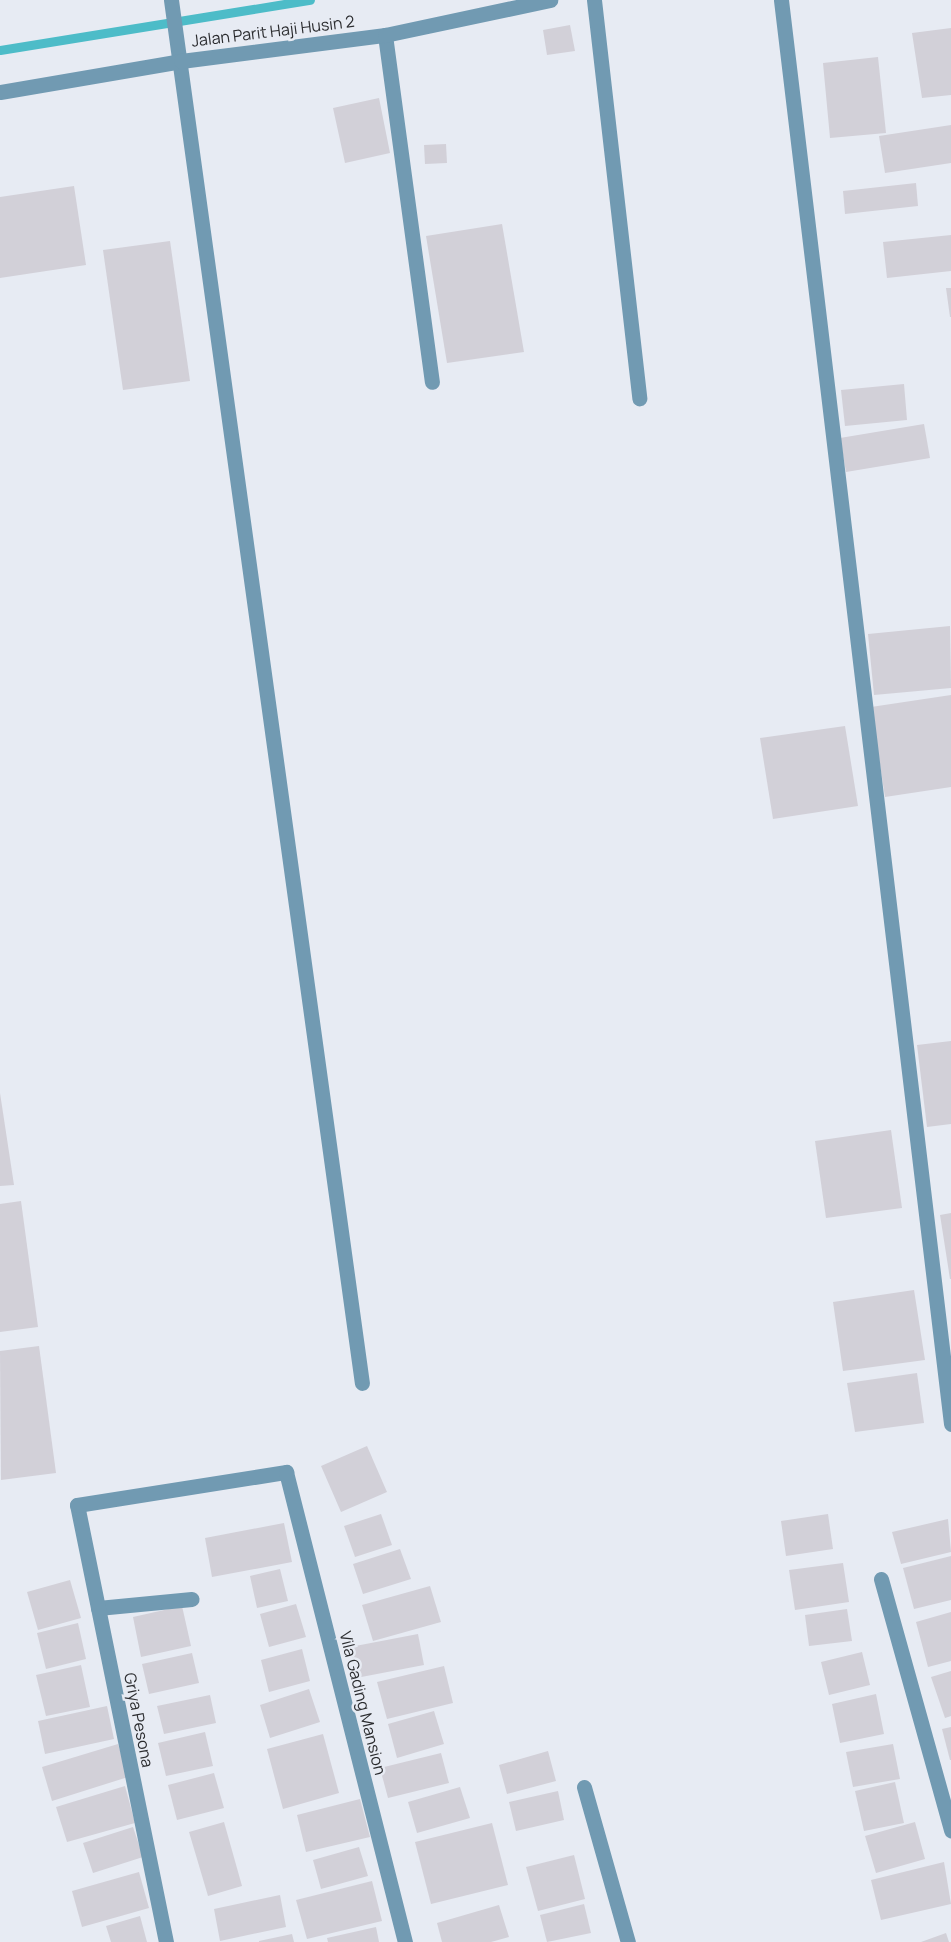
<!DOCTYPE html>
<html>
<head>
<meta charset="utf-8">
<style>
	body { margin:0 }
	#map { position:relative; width:951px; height:1942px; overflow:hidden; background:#e7ebf3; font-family:Manrope,sans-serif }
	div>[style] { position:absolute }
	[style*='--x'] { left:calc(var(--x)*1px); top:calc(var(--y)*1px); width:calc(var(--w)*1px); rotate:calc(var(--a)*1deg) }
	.stream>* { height:9px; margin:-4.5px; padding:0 4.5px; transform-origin:4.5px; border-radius:4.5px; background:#4dbcc8 }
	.building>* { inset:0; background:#d2d0d8 }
	.minor>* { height:15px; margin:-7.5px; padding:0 7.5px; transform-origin:7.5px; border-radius:7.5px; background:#719ab2 }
	.tertiary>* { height:15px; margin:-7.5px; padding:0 7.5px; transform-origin:7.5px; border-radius:7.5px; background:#719ab2 }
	span { translate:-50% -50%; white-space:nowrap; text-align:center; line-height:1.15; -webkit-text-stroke:5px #e7ebf3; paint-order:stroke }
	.street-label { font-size:16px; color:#2b2c2f }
</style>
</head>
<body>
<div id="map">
	<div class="stream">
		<i style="--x:0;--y:50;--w:314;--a:-9.2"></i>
	</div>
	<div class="building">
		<i style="clip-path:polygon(570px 25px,575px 51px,547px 55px,543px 30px)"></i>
		<i style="clip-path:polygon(951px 28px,951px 95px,922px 98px,912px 33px)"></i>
		<i style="clip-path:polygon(878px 57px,886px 133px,830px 138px,823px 63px)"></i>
		<i style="clip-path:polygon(379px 98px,390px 153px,345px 163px,333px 108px)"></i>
		<i style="clip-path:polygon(951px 125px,951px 163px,885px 173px,879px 136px)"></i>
		<i style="clip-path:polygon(446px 144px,447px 163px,425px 164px,424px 145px)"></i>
		<i style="clip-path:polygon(916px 183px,918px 206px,845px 214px,843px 191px)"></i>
		<i style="clip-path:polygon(74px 186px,86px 265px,0 278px,0 197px)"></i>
		<i style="clip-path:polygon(502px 224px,524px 352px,447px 363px,426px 236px)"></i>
		<i style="clip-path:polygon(951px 235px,951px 271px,887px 278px,883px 242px)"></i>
		<i style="clip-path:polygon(170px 241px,190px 381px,123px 390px,103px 250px)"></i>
		<i style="clip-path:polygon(946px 288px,951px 288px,951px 317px,950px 317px)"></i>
		<i style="clip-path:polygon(904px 384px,907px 420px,845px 426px,841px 390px)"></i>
		<i style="clip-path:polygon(924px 424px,930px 458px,846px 472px,840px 438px)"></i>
		<i style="clip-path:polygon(950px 626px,951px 688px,874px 695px,868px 634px)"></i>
		<i style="clip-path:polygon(951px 695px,951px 787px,885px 797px,871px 707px)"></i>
		<i style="clip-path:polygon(845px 726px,858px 806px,773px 819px,760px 738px)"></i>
		<i style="clip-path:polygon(951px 1041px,951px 1124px,927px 1127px,917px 1045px)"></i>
		<i style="clip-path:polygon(0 1093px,14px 1185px,0 1186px)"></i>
		<i style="clip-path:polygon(891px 1130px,902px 1208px,826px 1218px,815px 1141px)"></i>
		<i style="clip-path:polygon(21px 1201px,38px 1327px,0 1332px,0 1204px)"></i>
		<i style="clip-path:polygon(951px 1213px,951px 1279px,950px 1279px,940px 1215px)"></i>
		<i style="clip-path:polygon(914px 1290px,925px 1360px,843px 1371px,833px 1302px)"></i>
		<i style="clip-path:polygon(39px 1346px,56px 1473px,1px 1480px,0 1351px)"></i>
		<i style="clip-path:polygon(917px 1373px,924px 1423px,855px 1432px,847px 1383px)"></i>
		<i style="clip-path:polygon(367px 1446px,387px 1492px,341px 1512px,321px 1466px)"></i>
		<i style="clip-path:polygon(381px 1514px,392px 1545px,355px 1557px,344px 1526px)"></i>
		<i style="clip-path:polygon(828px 1514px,833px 1549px,786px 1556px,781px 1521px)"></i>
		<i style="clip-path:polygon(948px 1519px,951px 1552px,901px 1564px,892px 1532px)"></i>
		<i style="clip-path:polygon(284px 1523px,292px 1562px,212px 1577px,205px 1538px)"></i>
		<i style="clip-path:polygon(400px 1549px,411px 1579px,363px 1594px,353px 1564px)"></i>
		<i style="clip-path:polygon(951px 1556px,951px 1600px,914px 1609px,903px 1568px)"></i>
		<i style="clip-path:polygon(843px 1563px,849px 1602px,795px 1610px,789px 1570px)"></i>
		<i style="clip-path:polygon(280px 1569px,288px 1601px,257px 1608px,250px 1576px)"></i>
		<i style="clip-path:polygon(70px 1580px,81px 1618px,38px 1630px,27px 1592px)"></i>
		<i style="clip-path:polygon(430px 1586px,441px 1622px,373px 1641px,362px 1605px)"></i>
		<i style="clip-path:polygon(296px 1604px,306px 1637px,269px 1647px,260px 1614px)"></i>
		<i style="clip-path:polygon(182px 1606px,191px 1646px,141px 1657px,133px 1617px)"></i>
		<i style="clip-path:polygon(847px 1609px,852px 1641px,809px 1646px,805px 1615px)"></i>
		<i style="clip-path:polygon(951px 1612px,951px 1661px,928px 1667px,916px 1622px)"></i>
		<i style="clip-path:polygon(78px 1623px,86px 1659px,46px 1669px,37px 1633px)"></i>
		<i style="clip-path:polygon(418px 1634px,424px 1665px,356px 1678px,350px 1647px)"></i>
		<i style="clip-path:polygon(302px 1649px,310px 1681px,269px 1692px,261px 1660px)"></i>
		<i style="clip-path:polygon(862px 1652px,870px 1685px,829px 1695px,821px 1662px)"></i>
		<i style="clip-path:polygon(192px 1653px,199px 1683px,149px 1694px,142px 1664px)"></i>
		<i style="clip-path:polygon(81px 1665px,90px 1707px,46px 1716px,36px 1675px)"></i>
		<i style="clip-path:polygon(444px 1666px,453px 1703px,387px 1719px,377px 1682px)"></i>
		<i style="clip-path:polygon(951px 1671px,951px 1716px,945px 1718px,931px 1677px)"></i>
		<i style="clip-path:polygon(309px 1689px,320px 1722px,270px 1738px,260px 1705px)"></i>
		<i style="clip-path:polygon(876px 1694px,884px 1734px,840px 1743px,832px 1704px)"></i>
		<i style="clip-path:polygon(210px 1695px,216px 1723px,164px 1734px,157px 1706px)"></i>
		<i style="clip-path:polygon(107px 1706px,114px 1739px,45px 1754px,38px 1721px)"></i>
		<i style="clip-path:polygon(434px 1711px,444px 1744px,397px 1758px,388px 1724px)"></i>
		<i style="clip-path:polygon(951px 1727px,951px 1760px,950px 1760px,942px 1729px)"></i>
		<i style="clip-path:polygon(205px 1732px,213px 1766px,166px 1776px,158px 1743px)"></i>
		<i style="clip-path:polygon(323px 1734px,339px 1793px,283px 1809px,267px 1749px)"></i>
		<i style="clip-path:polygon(118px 1744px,128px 1777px,52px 1801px,42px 1767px)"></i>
		<i style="clip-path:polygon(893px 1744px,900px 1779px,853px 1787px,846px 1752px)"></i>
		<i style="clip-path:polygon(548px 1751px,556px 1781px,507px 1794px,499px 1765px)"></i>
		<i style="clip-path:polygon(441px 1753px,449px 1783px,388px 1798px,380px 1768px)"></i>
		<i style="clip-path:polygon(214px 1773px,224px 1808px,177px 1820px,168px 1785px)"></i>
		<i style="clip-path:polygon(895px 1782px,904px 1823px,864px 1831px,855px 1791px)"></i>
		<i style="clip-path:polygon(125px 1786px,135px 1823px,67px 1842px,56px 1807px)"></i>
		<i style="clip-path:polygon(460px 1787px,470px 1818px,417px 1833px,408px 1802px)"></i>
		<i style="clip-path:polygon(558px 1791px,564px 1820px,516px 1831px,509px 1802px)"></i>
		<i style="clip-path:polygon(360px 1799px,370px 1837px,306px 1852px,297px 1815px)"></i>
		<i style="clip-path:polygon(224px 1822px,242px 1886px,208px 1896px,189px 1832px)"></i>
		<i style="clip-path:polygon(915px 1822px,925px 1859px,876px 1873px,865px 1836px)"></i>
		<i style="clip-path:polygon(492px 1823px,508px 1885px,431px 1904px,415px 1842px)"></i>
		<i style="clip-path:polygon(133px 1827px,143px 1857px,93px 1873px,83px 1843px)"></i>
		<i style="clip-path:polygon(359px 1847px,368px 1876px,321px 1889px,313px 1860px)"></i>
		<i style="clip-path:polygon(574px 1855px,585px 1899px,538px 1911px,526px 1867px)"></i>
		<i style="clip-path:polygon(944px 1862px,951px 1904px,881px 1920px,871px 1880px)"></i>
		<i style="clip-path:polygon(139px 1872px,149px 1908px,82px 1927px,72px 1891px)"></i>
		<i style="clip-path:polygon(372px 1881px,382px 1921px,307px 1939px,296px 1900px)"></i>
		<i style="clip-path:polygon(280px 1895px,286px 1927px,220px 1941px,214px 1909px)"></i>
		<i style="clip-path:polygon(584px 1904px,591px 1933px,547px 1942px,540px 1915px)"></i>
		<i style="clip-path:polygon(499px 1905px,509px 1937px,491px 1942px,442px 1942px,437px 1923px)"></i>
		<i style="clip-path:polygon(140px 1916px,147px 1942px,111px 1942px,106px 1926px)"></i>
		<i style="clip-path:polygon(376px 1927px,379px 1942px,328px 1942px,327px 1938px)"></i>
		<i style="clip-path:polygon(946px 1933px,949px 1942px,921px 1942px)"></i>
		<i style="clip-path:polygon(292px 1934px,294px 1942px,259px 1942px,259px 1941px)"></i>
	</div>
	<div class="minor">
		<i style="--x:171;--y:0;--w:1396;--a:82.14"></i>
		<i style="--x:594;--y:0;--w:401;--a:83.5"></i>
		<i style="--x:781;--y:0;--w:1434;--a:83.19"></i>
		<i style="--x:385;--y:35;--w:350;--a:82.3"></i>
		<i style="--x:881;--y:1579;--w:261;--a:74.4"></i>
		<i style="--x:98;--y:1608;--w:94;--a:-5.5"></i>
		<i style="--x:584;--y:1787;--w:161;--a:74.2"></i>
		<i style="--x:166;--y:1942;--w:446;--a:-101.5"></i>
		<i style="--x:77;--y:1505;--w:212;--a:-9"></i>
		<i style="--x:286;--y:1472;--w:485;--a:75.8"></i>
	</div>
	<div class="tertiary">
		<i style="--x:0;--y:92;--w:184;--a:-9.7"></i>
		<i style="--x:181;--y:61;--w:206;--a:-7.3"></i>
		<i style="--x:385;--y:35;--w:169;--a:-12"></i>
	</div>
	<div class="street-label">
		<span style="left:273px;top:31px;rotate:-7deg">Jalan Parit Haji Husin 2</span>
		<span style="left:363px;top:1703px;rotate:76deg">Vila Gading Mansion</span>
		<span style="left:139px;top:1720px;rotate:79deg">Griya Pesona</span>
	</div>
</div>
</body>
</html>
